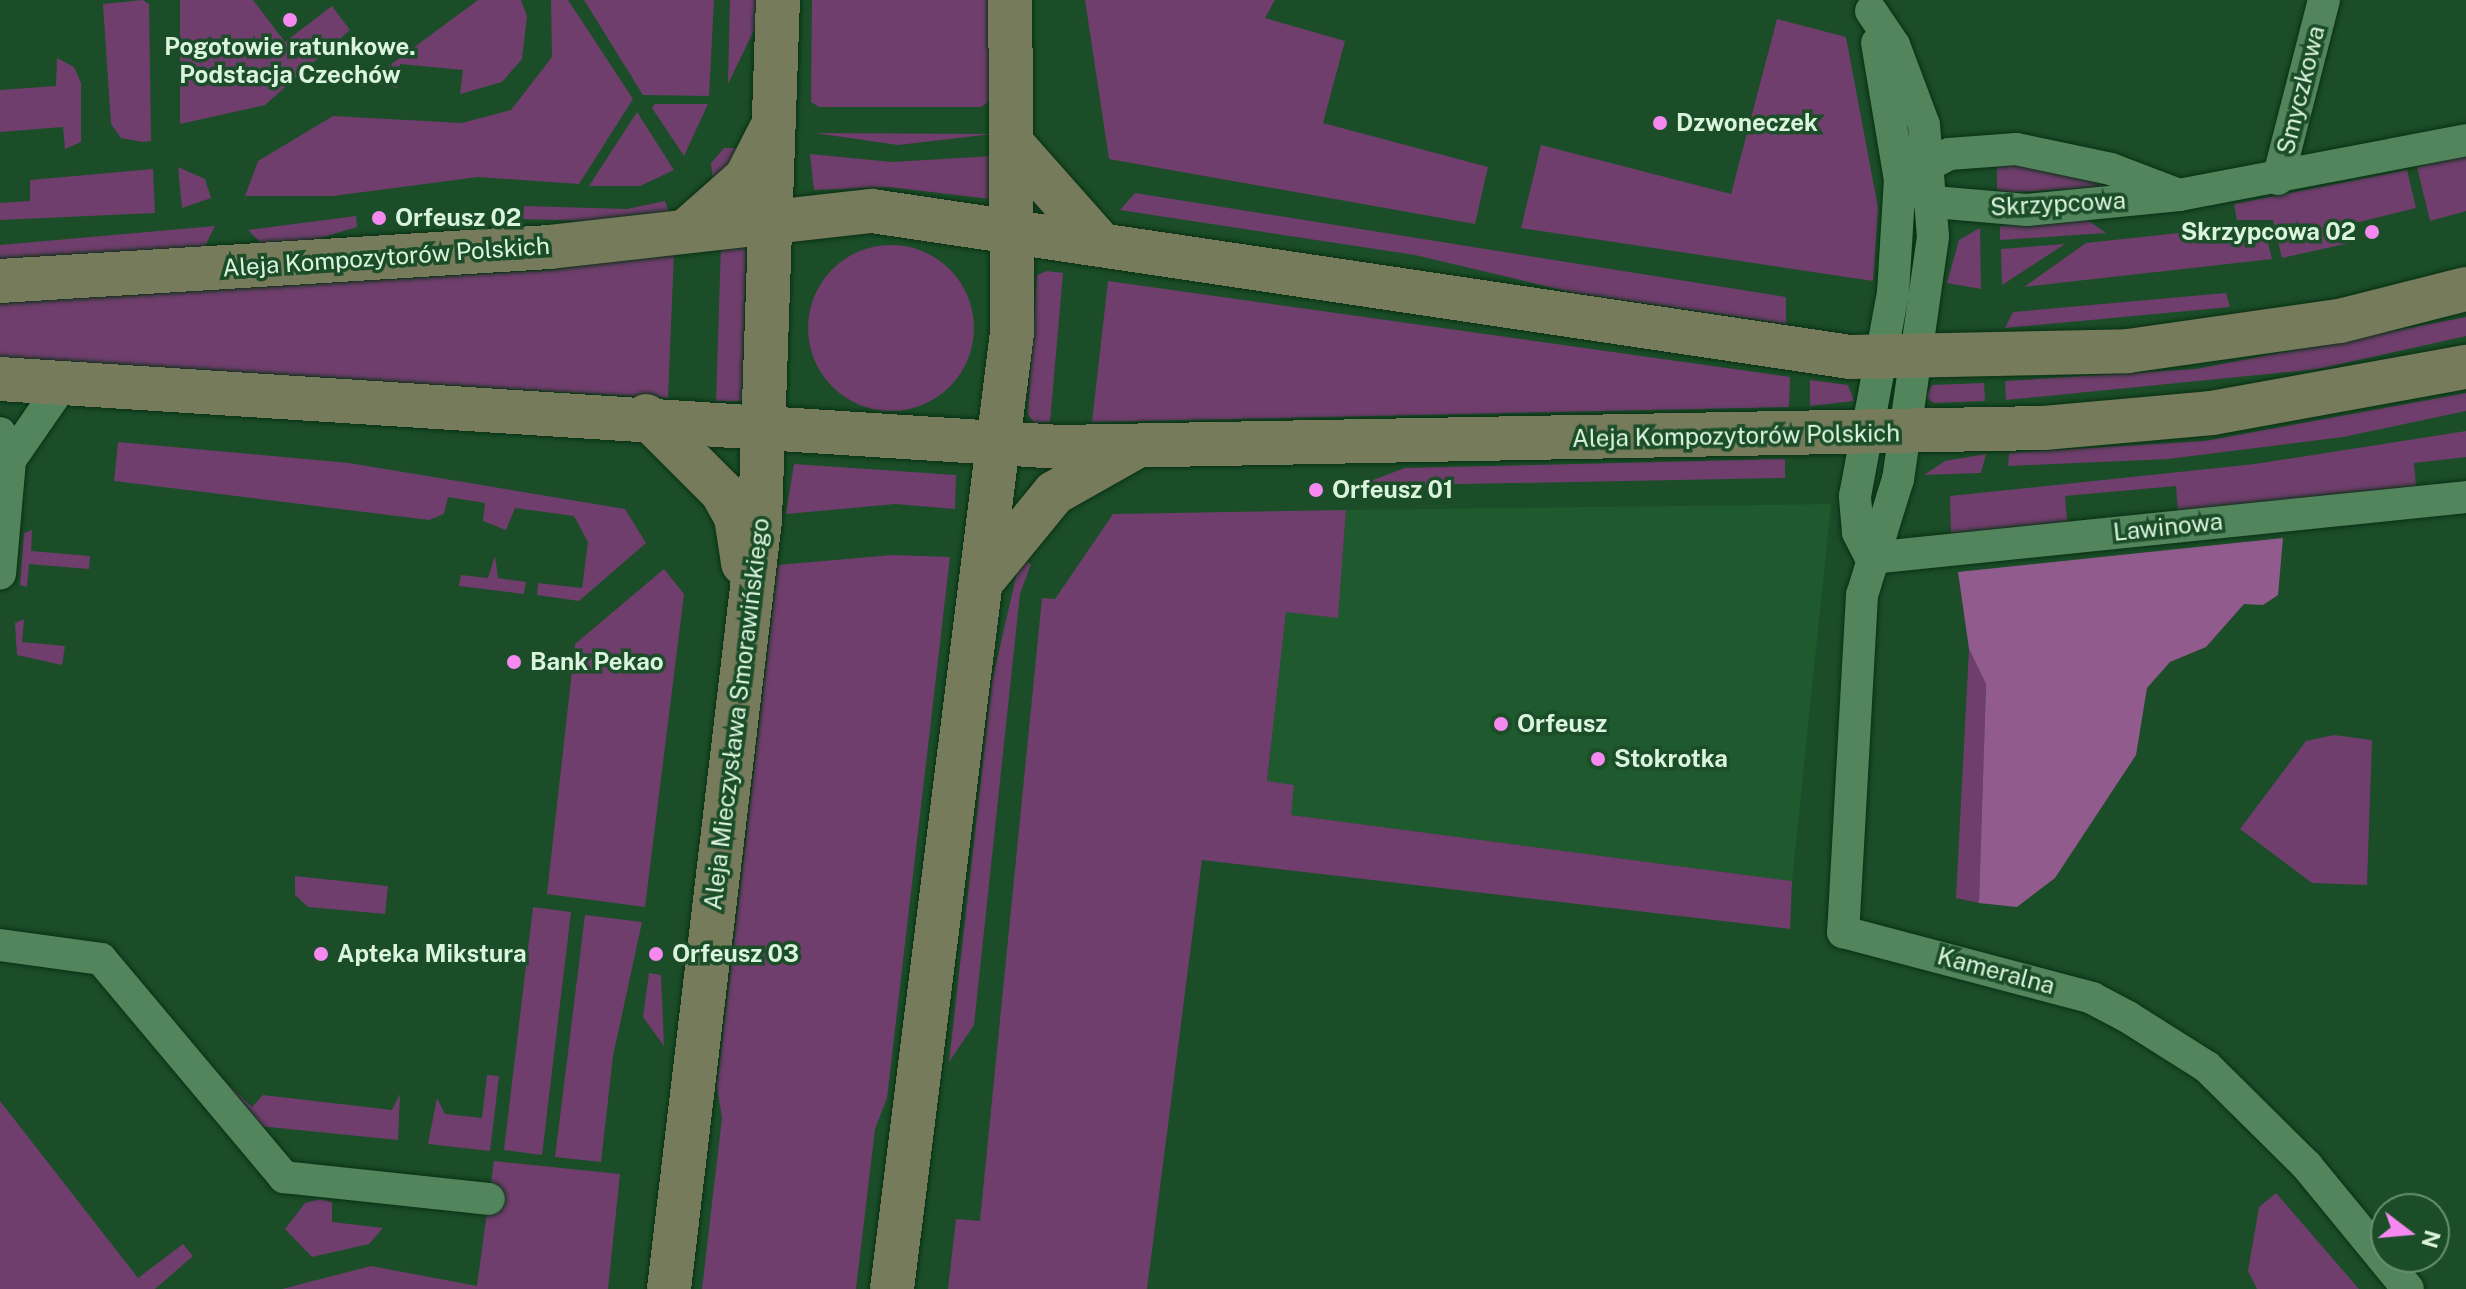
<!DOCTYPE html>
<html>
<head>
<meta charset="utf-8">
<style>
	body { margin:0 }
	#map { position:relative; width:2466px; height:1289px; overflow:hidden; background:#1b4d28; font-family:"Public Sans",sans-serif }
	div>[style] { position:absolute }
	[style*='--x'] { left:calc(var(--x)*1px); top:calc(var(--y)*1px); width:calc(var(--w)*1px); rotate:calc(var(--a)*1deg) }
	.built>* { inset:0; background:#1f592e }
	.green>* { inset:0; background:#6f3e6c }
	.round { border-radius:50% }
	.forest>* { inset:0; background:#915b8d }
	.roads { filter:drop-shadow(0 0 2px #093014) drop-shadow(0 0 2px #093014) }
	.street>* { height:32px; margin:-16px; padding:0 16px; transform-origin:16px; border-radius:16px; background:#53855d }
	.secondary>* { height:44px; margin:-22px; padding:0 22px; transform-origin:22px; border-radius:22px; background:#757b5b }
	.dots>* { width:22px; height:22px; translate:-50% -50%; box-sizing:border-box; border:4px solid #1b4d28; border-radius:50% }
	span { translate:-50% -50%; white-space:nowrap; text-align:center; line-height:1.15; -webkit-text-stroke:7px #1b4d28; paint-order:stroke }
	.poi-label { font-size:24px; color:#daf4dd; font-weight:700 }
	.left { translate:0 -50%; text-align:left }
	.right { translate:-100% -50%; text-align:right }
	.street-label { font-size:24px; color:#daf4dd }
	.north { position:absolute; left:2370px; top:1193px; width:80px; height:80px; box-sizing:border-box; background:#1b4d28; border:2px solid #679070; border-radius:50%; rotate:106deg; font-size:22px; font-weight:700; line-height:32px; text-align:center; color:#daf4dd }
	.north::after { content:''; display:block; margin:auto; width:28px; height:36px; background:#f589ef; clip-path:polygon(50% 0,100% 100%,50% 72%,0 100%) }
</style>
</head>
<body>
<div id="map">
	<div class="built">
		<i style="clip-path:polygon(1831px 504px,1792px 881px,1290px 815px,1267px 782px,1286px 611px,1338px 618px,1346px 510px)"></i>
	</div>
	<div class="green">
		<i style="clip-path:polygon(143px 0,149px 4px,151px 141px,142px 142px,121px 138px,111px 124px,103px 4px)"></i>
		<i style="clip-path:polygon(180px 0,253px 0,285px 42px,332px 6px,350px 30px,265px 105px,180px 124px)"></i>
		<i style="clip-path:polygon(478px 0,521px 0,527px 16px,522px 59px,502px 82px,460px 94px,463px 70px,400px 64px,397px 88px,381px 84px,386px 68px)"></i>
		<i style="clip-path:polygon(551px 0,568px 0,633px 99px,579px 184px,478px 177px,333px 196px,245px 196px,258px 161px,333px 116px,462px 123px,511px 110px,552px 57px)"></i>
		<i style="clip-path:polygon(584px 0,714px 0,709px 96px,643px 95px)"></i>
		<i style="clip-path:polygon(730px 0,758px 0,757px 24px,728px 84px)"></i>
		<i style="clip-path:polygon(812px 0,991px 0,993px 98px,981px 107px,819px 107px,811px 102px)"></i>
		<i style="clip-path:polygon(1085px 0,1275px 0,1265px 18px,1345px 41px,1323px 123px,1488px 167px,1475px 224px,1109px 159px)"></i>
		<i style="clip-path:polygon(1777px 19px,1846px 37px,1878px 208px,1873px 281px,1521px 228px,1541px 145px,1731px 194px)"></i>
		<i style="clip-path:polygon(57px 58px,74px 67px,81px 83px,81px 142px,65px 149px,63px 127px,0 132px,0 90px,56px 86px)"></i>
		<i style="clip-path:polygon(655px 104px,708px 104px,684px 156px,652px 108px)"></i>
		<i style="clip-path:polygon(637px 112px,674px 170px,640px 186px,589px 186px)"></i>
		<i style="clip-path:polygon(815px 133px,993px 134px,898px 145px)"></i>
		<i style="clip-path:polygon(724px 148px,746px 148px,714px 191px,711px 163px)"></i>
		<i style="clip-path:polygon(810px 154px,892px 162px,993px 156px,991px 199px,888px 187px,814px 190px)"></i>
		<i style="clip-path:polygon(2466px 155px,2466px 211px,2430px 221px,2417px 167px)"></i>
		<i style="clip-path:polygon(1997px 156px,2102px 178px,2111px 186px,2004px 193px,1997px 189px)"></i>
		<i style="clip-path:polygon(178px 167px,205px 179px,211px 198px,182px 208px)"></i>
		<i style="clip-path:polygon(153px 169px,155px 213px,0 220px,0 203px,30px 201px,30px 180px)"></i>
		<i style="clip-path:polygon(2407px 170px,2416px 208px,2351px 224px,2354px 242px,2282px 258px,2273px 220px,2237px 220px,2234px 204px)"></i>
		<i style="clip-path:polygon(1135px 193px,1786px 297px,1786px 324px,1575px 293px,1415px 255px,1120px 210px)"></i>
		<i style="clip-path:polygon(665px 201px,670px 215px,625px 222px,523px 219px,524px 206px,627px 209px)"></i>
		<i style="clip-path:polygon(356px 216px,357px 227px,292px 246px,264px 246px,248px 230px)"></i>
		<i style="clip-path:polygon(2086px 219px,2106px 233px,2000px 240px,2000px 226px)"></i>
		<i style="clip-path:polygon(215px 226px,204px 248px,0 262px,0 245px)"></i>
		<i style="clip-path:polygon(1980px 228px,1981px 289px,1947px 283px,1959px 240px)"></i>
		<i style="clip-path:polygon(2225px 228px,2265px 230px,2272px 259px,2024px 287px,2086px 243px)"></i>
		<i style="clip-path:polygon(746px 244px,742px 401px,716px 401px,721px 246px)"></i>
		<i style="clip-path:polygon(2065px 244px,2002px 285px,2001px 249px)"></i>
		<i class="round" style="left:808px;top:245px;width:166px;height:166px"></i>
		<i style="clip-path:polygon(674px 253px,668px 398px,0 361px,0 301px,551px 270px)"></i>
		<i style="clip-path:polygon(1047px 271px,1063px 273px,1050px 422px,1034px 423px,1028px 414px,1037px 275px)"></i>
		<i style="clip-path:polygon(1108px 281px,1790px 377px,1789px 407px,1092px 422px)"></i>
		<i style="clip-path:polygon(2226px 293px,2230px 307px,2005px 328px,2013px 312px)"></i>
		<i style="clip-path:polygon(2466px 317px,2466px 336px,2318px 369px,2006px 400px,2005px 381px,2196px 369px)"></i>
		<i style="clip-path:polygon(1810px 380px,1848px 385px,1854px 401px,1810px 406px)"></i>
		<i style="clip-path:polygon(1984px 383px,1985px 401px,1934px 403px,1926px 397px,1932px 385px)"></i>
		<i style="clip-path:polygon(2466px 393px,2466px 411px,2343px 437px,2168px 459px,2008px 466px,2009px 453px,2205px 441px)"></i>
		<i style="clip-path:polygon(2466px 431px,2466px 457px,2414px 463px,2416px 486px,2178px 511px,2176px 486px,2065px 496px,2067px 522px,1951px 533px,1950px 496px,2255px 464px)"></i>
		<i style="clip-path:polygon(118px 442px,349px 463px,625px 509px,646px 543px,579px 601px,537px 595px,538px 583px,582px 588px,588px 542px,574px 516px,515px 508px,506px 530px,483px 521px,485px 503px,448px 497px,444px 514px,429px 520px,114px 481px)"></i>
		<i style="clip-path:polygon(1986px 454px,1981px 473px,1924px 475px,1945px 461px)"></i>
		<i style="clip-path:polygon(1785px 459px,1785px 478px,1357px 486px,1405px 468px)"></i>
		<i style="clip-path:polygon(794px 464px,956px 475px,955px 509px,895px 504px,786px 514px)"></i>
		<i style="clip-path:polygon(1346px 510px,1338px 618px,1286px 612px,1267px 781px,1294px 785px,1291px 815px,1792px 881px,1790px 929px,1202px 860px,1147px 1289px,948px 1289px,956px 1219px,980px 1221px,1042px 598px,1055px 599px,1113px 514px)"></i>
		<i style="clip-path:polygon(32px 530px,31px 551px,90px 556px,89px 569px,29px 564px,27px 587px,20px 585px,24px 533px)"></i>
		<i style="clip-path:polygon(892px 555px,950px 557px,887px 1098px,875px 1129px,856px 1289px,702px 1289px,722px 1118px,717px 1087px,778px 565px)"></i>
		<i style="clip-path:polygon(495px 556px,498px 578px,526px 582px,524px 594px,459px 586px,461px 575px,488px 578px)"></i>
		<i style="clip-path:polygon(1020px 559px,1031px 564px,1020px 594px,974px 1025px,949px 1062px,992px 682px)"></i>
		<i style="clip-path:polygon(664px 569px,684px 594px,645px 907px,547px 894px,575px 644px)"></i>
		<i style="clip-path:polygon(24px 619px,22px 642px,65px 646px,62px 665px,17px 655px,15px 623px)"></i>
		<i style="clip-path:polygon(1969px 649px,1986px 684px,1979px 903px,1956px 898px)"></i>
		<i style="clip-path:polygon(2334px 735px,2372px 740px,2367px 885px,2312px 883px,2240px 829px,2306px 741px)"></i>
		<i style="clip-path:polygon(295px 876px,388px 886px,385px 914px,308px 907px,295px 895px)"></i>
		<i style="clip-path:polygon(533px 907px,571px 912px,542px 1155px,504px 1150px)"></i>
		<i style="clip-path:polygon(585px 915px,642px 922px,613px 1056px,601px 1162px,555px 1157px)"></i>
		<i style="clip-path:polygon(649px 973px,661px 975px,664px 1046px,643px 1017px)"></i>
		<i style="clip-path:polygon(212px 1069px,252px 1107px,263px 1095px,392px 1110px,400px 1094px,398px 1140px,259px 1126px)"></i>
		<i style="clip-path:polygon(487px 1075px,499px 1076px,490px 1151px,428px 1144px,437px 1098px,445px 1114px,482px 1118px)"></i>
		<i style="clip-path:polygon(0 1101px,138px 1278px,183px 1244px,193px 1256px,155px 1289px,0 1289px)"></i>
		<i style="clip-path:polygon(494px 1161px,620px 1174px,608px 1289px,282px 1289px,371px 1266px,477px 1286px)"></i>
		<i style="clip-path:polygon(2276px 1193px,2359px 1289px,2257px 1289px,2248px 1271px,2259px 1207px)"></i>
		<i style="clip-path:polygon(320px 1199px,332px 1202px,332px 1222px,383px 1228px,369px 1244px,312px 1257px,285px 1229px,305px 1203px)"></i>
	</div>
	<div class="forest">
		<i style="clip-path:polygon(2283px 538px,2278px 595px,2263px 605px,2244px 604px,2206px 647px,2170px 662px,2147px 688px,2136px 755px,2055px 878px,2017px 907px,1979px 903px,1986px 684px,1969px 649px,1958px 572px)"></i>
	</div>
	<div class="roads">
		<div class="street">
			<i style="--x:1871;--y:11;--w:41;--a:55.9"></i>
			<i style="--x:1894;--y:45;--w:85;--a:69.4"></i>
			<i style="--x:1924;--y:125;--w:112;--a:85.4"></i>
			<i style="--x:1933;--y:237;--w:245;--a:98.2"></i>
			<i style="--x:1898;--y:479;--w:121;--a:107.2"></i>
			<i style="--x:1862;--y:595;--w:338;--a:93.2"></i>
			<i style="--x:1843;--y:932;--w:258;--a:14.8"></i>
			<i style="--x:2092;--y:998;--w:41;--a:27.8"></i>
			<i style="--x:2128;--y:1017;--w:93;--a:32.3"></i>
			<i style="--x:2207;--y:1067;--w:141;--a:44.7"></i>
			<i style="--x:2307;--y:1166;--w:159;--a:50.6"></i>
			<i style="--x:2278;--y:179;--w:185;--a:-75.6"></i>
			<i style="--x:2179;--y:195;--w:73;--a:-159.1"></i>
			<i style="--x:2111;--y:169;--w:97;--a:-168.1"></i>
			<i style="--x:2016;--y:149;--w:67;--a:175.7"></i>
			<i style="--x:1949;--y:154;--w:55;--a:152"></i>
			<i style="--x:1900;--y:180;--w:40;--a:32.9"></i>
			<i style="--x:1934;--y:202;--w:93;--a:4.9"></i>
			<i style="--x:2027;--y:210;--w:153;--a:-5.6"></i>
			<i style="--x:2179;--y:195;--w:292;--a:-10.8"></i>
			<i style="--x:0;--y:433;--w:29;--a:70"></i>
			<i style="--x:10;--y:460;--w:114;--a:95"></i>
			<i style="--x:10;--y:460;--w:95;--a:-55.3"></i>
			<i style="--x:1871;--y:558;--w:598;--a:-5.85"></i>
			<i style="--x:1871;--y:558;--w:29;--a:-117"></i>
			<i style="--x:1858;--y:532;--w:36;--a:-95"></i>
			<i style="--x:1855;--y:496;--w:207;--a:-79.4"></i>
			<i style="--x:1893;--y:293;--w:113;--a:-86.5"></i>
			<i style="--x:1900;--y:180;--w:139;--a:-99.5"></i>
			<i style="--x:0;--y:945;--w:102;--a:7.9"></i>
			<i style="--x:101;--y:959;--w:285;--a:50"></i>
			<i style="--x:284;--y:1177;--w:206;--a:6.1"></i>
		</div>
		<div class="secondary">
			<i style="--x:1014;--y:146;--w:128;--a:48.5"></i>
			<i style="--x:686;--y:231;--w:80;--a:-41.5"></i>
			<i style="--x:746;--y:178;--w:53;--a:-62.9"></i>
			<i style="--x:0;--y:281;--w:551;--a:-3.54"></i>
			<i style="--x:550;--y:247;--w:324;--a:-6.4"></i>
			<i style="--x:872;--y:211;--w:989;--a:8.49"></i>
			<i style="--x:1850;--y:357;--w:278;--a:-1.2"></i>
			<i style="--x:2128;--y:351;--w:214;--a:-8.1"></i>
			<i style="--x:2340;--y:321;--w:130;--a:-14.3"></i>
			<i style="--x:0;--y:379;--w:1063;--a:3.67"></i>
			<i style="--x:1061;--y:447;--w:983;--a:-1.11"></i>
			<i style="--x:2044;--y:428;--w:169;--a:-5.1"></i>
			<i style="--x:2212;--y:413;--w:258;--a:-10.3"></i>
			<i style="--x:646;--y:416;--w:107;--a:45"></i>
			<i style="--x:722;--y:492;--w:29;--a:61"></i>
			<i style="--x:736;--y:517;--w:47;--a:81.3"></i>
			<i style="--x:987;--y:575;--w:106;--a:-50.7"></i>
			<i style="--x:1054;--y:493;--w:92;--a:-29.4"></i>
			<i style="--x:669;--y:1289;--w:774;--a:-83.25"></i>
			<i style="--x:760;--y:520;--w:520;--a:-88.02"></i>
			<i style="--x:892;--y:1289;--w:964;--a:-82.85"></i>
			<i style="--x:1012;--y:332;--w:332;--a:-90.3"></i>
		</div>
	</div>
	<div class="dots">
		<i style="left:290px;top:20px;background:#f589ef"></i>
		<i style="left:1660px;top:123px;background:#f589ef"></i>
		<i style="left:379px;top:218px;background:#f589ef"></i>
		<i style="left:2372px;top:232px;background:#f589ef"></i>
		<i style="left:1316px;top:490px;background:#f589ef"></i>
		<i style="left:514px;top:662px;background:#f589ef"></i>
		<i style="left:1501px;top:724px;background:#f589ef"></i>
		<i style="left:1598px;top:759px;background:#f589ef"></i>
		<i style="left:321px;top:954px;background:#f589ef"></i>
		<i style="left:656px;top:954px;background:#f589ef"></i>
	</div>
	<div class="poi-label">
		<span style="left:290px;top:61px">Pogotowie ratunkowe.<br>Podstacja Czechów</span>
		<span class="left" style="left:1676px;top:123px">Dzwoneczek</span>
		<span class="left" style="left:395px;top:218px">Orfeusz 02</span>
		<span class="right" style="left:2356px;top:232px">Skrzypcowa 02</span>
		<span class="left" style="left:1332px;top:490px">Orfeusz 01</span>
		<span class="left" style="left:530px;top:662px">Bank Pekao</span>
		<span class="left" style="left:1517px;top:724px">Orfeusz</span>
		<span class="left" style="left:1614px;top:759px">Stokrotka</span>
		<span class="left" style="left:337px;top:954px">Apteka Mikstura</span>
		<span class="left" style="left:672px;top:954px">Orfeusz 03</span>
	</div>
	<div class="street-label">
		<span style="left:2301px;top:90px;rotate:-76deg">Smyczkowa</span>
		<span style="left:2058px;top:204px;rotate:-3deg">Skrzypcowa</span>
		<span style="left:386px;top:257px;rotate:-4deg">Aleja Kompozytorów Polskich</span>
		<span style="left:1736px;top:436px;rotate:-1deg">Aleja Kompozytorów Polskich</span>
		<span style="left:2168px;top:527px;rotate:-6deg">Lawinowa</span>
		<span style="left:737px;top:714px;rotate:-83deg">Aleja Mieczysława Smorawińskiego</span>
		<span style="left:1996px;top:971px;rotate:15deg">Kameralna</span>
	</div>
	<div class="north">N</div>
</div>
</body>
</html>
